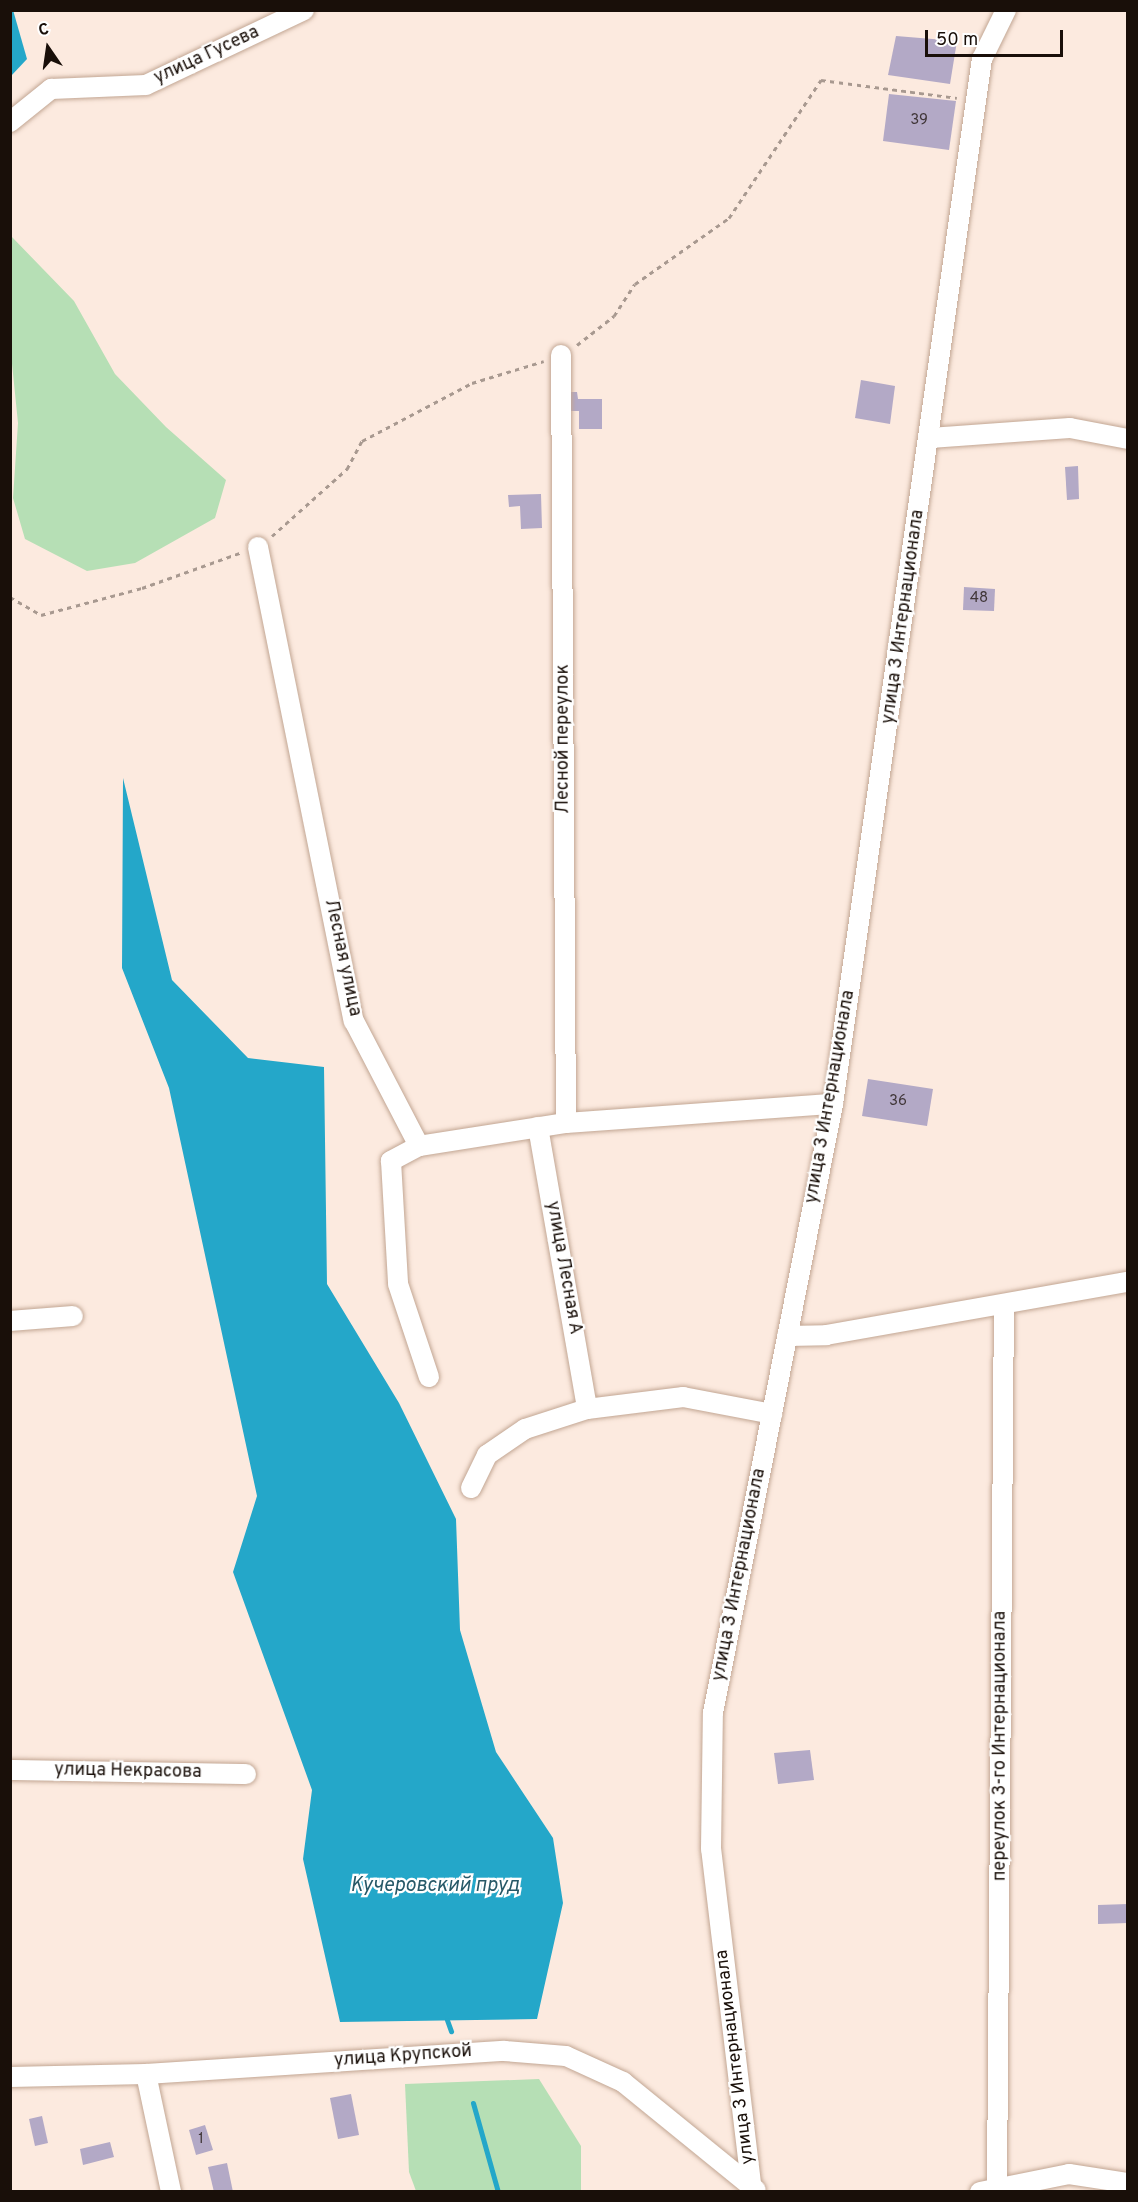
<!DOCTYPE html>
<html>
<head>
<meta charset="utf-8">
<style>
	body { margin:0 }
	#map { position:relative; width:1138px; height:2202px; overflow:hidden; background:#fceadf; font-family:Overpass,sans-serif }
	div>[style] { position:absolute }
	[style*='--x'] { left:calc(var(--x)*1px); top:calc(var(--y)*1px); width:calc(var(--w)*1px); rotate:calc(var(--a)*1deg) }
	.green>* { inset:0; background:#b6dfb5 }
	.water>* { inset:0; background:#24a7c9 }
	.stream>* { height:5px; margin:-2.5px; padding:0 2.5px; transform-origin:2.5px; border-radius:2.5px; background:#24a7c9 }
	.building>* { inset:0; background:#b3a9c6 }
	.path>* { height:3px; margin-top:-1.5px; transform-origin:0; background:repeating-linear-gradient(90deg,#a89990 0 4.5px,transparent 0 9px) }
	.roads { filter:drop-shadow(0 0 2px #c2a693) drop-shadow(0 0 2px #c2a693) }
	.minor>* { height:20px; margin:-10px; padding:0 10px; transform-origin:10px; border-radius:10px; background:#fff }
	span { translate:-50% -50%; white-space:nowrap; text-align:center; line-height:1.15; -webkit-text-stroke:4.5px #fff; paint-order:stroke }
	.number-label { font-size:15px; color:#403638 }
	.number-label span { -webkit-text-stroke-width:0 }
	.street-label { font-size:18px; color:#190f09 }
	.water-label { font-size:20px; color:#275968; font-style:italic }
	.frame { position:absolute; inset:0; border:12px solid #190f09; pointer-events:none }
	.north { position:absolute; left:18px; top:18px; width:60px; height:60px; -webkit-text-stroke:4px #fff; paint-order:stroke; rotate:347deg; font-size:16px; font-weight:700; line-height:24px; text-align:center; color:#190f09 }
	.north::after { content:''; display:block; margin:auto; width:21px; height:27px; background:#190f09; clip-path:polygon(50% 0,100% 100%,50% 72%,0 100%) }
	.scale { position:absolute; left:925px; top:30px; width:138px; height:27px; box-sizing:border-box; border:3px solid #190f09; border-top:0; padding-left:8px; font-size:18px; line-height:21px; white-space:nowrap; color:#190f09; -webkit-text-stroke:4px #fff; paint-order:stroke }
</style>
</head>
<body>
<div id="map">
	<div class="green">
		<i style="clip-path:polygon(10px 235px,74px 301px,115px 374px,166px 427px,226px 480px,215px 518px,135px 563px,87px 571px,25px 539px,13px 498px,18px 423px,10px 344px)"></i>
		<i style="clip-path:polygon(539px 2079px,581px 2146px,581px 2191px,416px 2191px,409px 2172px,405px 2084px)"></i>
	</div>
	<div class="water">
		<i style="clip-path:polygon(13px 10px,27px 59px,11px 76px,10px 11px)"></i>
		<i style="clip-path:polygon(123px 778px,172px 980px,248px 1058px,324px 1067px,327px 1284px,399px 1403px,456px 1519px,460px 1630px,496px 1752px,553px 1838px,563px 1903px,537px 2019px,340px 2022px,303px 1859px,312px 1790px,233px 1572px,257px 1496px,169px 1088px,122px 968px)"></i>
	</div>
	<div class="stream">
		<i style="--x:447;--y:2020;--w:12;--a:70"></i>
		<i style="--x:473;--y:2103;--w:92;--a:74.3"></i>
	</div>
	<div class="building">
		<i style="clip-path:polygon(896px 36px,957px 41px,950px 84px,888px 75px)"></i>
		<i style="clip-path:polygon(889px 94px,956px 101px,949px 150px,883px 141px)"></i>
		<i style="clip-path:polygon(861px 380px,895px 386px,890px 424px,855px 418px)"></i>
		<i style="clip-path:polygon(566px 392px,577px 392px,578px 399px,602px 399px,602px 429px,579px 429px,579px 411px,566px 411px)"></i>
		<i style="clip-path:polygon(1078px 466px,1079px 499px,1067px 500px,1065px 467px)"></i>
		<i style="clip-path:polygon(541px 494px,542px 528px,521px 529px,520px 506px,509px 507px,508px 495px)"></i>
		<i style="clip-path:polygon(964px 587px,995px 589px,994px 611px,963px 610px)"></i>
		<i style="clip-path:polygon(868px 1079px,933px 1089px,927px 1126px,862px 1116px)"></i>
		<i style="clip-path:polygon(810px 1750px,814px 1780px,778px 1784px,774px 1753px)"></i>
		<i style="clip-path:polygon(1128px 1904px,1128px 1923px,1098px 1924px,1098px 1905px)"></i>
		<i style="clip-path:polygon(351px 2094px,359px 2135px,338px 2139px,330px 2098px)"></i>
		<i style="clip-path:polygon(42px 2116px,48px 2143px,35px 2146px,29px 2119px)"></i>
		<i style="clip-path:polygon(205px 2125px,213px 2150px,196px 2155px,189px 2130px)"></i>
		<i style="clip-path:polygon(110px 2142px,114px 2157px,83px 2165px,80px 2149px)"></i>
		<i style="clip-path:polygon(227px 2163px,233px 2192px,214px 2192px,208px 2167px)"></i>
	</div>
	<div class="path">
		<i style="--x:577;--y:345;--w:47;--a:-38.1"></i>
		<i style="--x:614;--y:316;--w:38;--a:-57"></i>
		<i style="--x:635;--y:284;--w:115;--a:-35.1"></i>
		<i style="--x:729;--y:218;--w:166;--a:-56.3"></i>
		<i style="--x:821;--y:80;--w:137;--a:7.5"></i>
		<i style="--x:272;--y:536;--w:101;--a:-41.8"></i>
		<i style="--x:347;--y:469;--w:32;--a:-62"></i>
		<i style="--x:362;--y:441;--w:124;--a:-27.8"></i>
		<i style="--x:472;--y:383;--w:75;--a:-17"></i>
		<i style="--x:10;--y:597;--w:36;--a:30"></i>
		<i style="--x:41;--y:615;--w:105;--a:-15"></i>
		<i style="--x:142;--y:588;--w:104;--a:-19.7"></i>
	</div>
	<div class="roads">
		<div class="minor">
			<i style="--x:10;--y:122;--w:53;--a:-38.8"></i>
			<i style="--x:51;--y:89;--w:95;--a:-2.4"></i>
			<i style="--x:146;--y:85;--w:175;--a:-25.4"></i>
			<i style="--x:561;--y:355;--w:768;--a:89.63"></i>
			<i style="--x:930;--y:438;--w:140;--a:-4.1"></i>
			<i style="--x:1070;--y:428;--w:59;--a:10.7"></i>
			<i style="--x:258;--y:547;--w:484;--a:78.6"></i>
			<i style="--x:354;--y:1021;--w:141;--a:62.5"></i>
			<i style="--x:419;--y:1146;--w:32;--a:152"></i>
			<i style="--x:391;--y:1161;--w:123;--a:86.7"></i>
			<i style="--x:398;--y:1284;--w:98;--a:71.6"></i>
			<i style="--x:538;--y:1127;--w:286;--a:80.1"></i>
			<i style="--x:419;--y:1146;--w:149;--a:-8.9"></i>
			<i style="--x:566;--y:1123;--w:268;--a:-4.1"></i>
			<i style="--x:10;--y:1321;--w:63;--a:-4.5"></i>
			<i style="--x:787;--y:1336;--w:39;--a:-1"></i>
			<i style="--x:826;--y:1335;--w:307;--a:-10"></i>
			<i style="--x:471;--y:1488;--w:37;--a:-64"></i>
			<i style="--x:487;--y:1455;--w:46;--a:-34.4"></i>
			<i style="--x:525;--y:1429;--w:65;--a:-17.9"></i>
			<i style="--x:587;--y:1409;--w:97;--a:-7.1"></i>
			<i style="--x:683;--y:1397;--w:91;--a:10.8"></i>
			<i style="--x:10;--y:1770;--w:236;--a:1"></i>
			<i style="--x:146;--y:2074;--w:121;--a:78"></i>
			<i style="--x:10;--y:2077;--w:136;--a:-1.3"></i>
			<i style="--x:146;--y:2074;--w:359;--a:-3.7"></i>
			<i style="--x:504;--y:2051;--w:62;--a:4.6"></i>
			<i style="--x:566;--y:2056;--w:63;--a:24.5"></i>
			<i style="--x:623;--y:2082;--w:171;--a:39.1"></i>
			<i style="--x:997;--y:2187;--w:882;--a:-89.55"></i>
			<i style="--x:752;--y:2192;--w:345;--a:-96.8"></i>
			<i style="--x:711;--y:1849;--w:136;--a:-89.2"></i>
			<i style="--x:713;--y:1713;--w:621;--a:-78.85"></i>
			<i style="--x:833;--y:1104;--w:1056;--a:-81.89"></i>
			<i style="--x:982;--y:59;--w:55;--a:-63.9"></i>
			<i style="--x:980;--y:2192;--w:91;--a:-11.4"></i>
			<i style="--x:1069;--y:2174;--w:60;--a:8.7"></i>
		</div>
	</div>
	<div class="number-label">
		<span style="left:919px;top:121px">39</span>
		<span style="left:979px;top:599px">48</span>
		<span style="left:898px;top:1102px">36</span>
		<span style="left:201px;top:2140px">1</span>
	</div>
	<div class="street-label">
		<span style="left:207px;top:56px;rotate:-25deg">улица Гусева</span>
		<span style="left:904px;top:617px;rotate:-82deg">улица 3 Интернационала</span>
		<span style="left:564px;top:739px;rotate:-90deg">Лесной переулок</span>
		<span style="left:342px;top:958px;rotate:78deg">Лесная улица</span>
		<span style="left:831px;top:1097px;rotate:-80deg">улица 3 Интернационала</span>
		<span style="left:563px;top:1268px;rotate:80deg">улица Лесная А</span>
		<span style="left:740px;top:1575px;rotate:-79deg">улица 3 Интернационала</span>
		<span style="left:1001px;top:1746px;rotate:-90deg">переулок 3-го Интернационала</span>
		<span style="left:128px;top:1772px;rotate:1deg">улица Некрасова</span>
		<span style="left:403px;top:2057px;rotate:-4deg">улица Крупской</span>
		<span style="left:736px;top:2057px;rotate:-97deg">улица 3 Интернационала</span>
	</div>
	<div class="water-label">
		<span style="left:435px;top:1886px">Кучеровский пруд</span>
	</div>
	<div class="frame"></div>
	<div class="north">С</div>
	<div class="scale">50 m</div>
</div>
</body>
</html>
